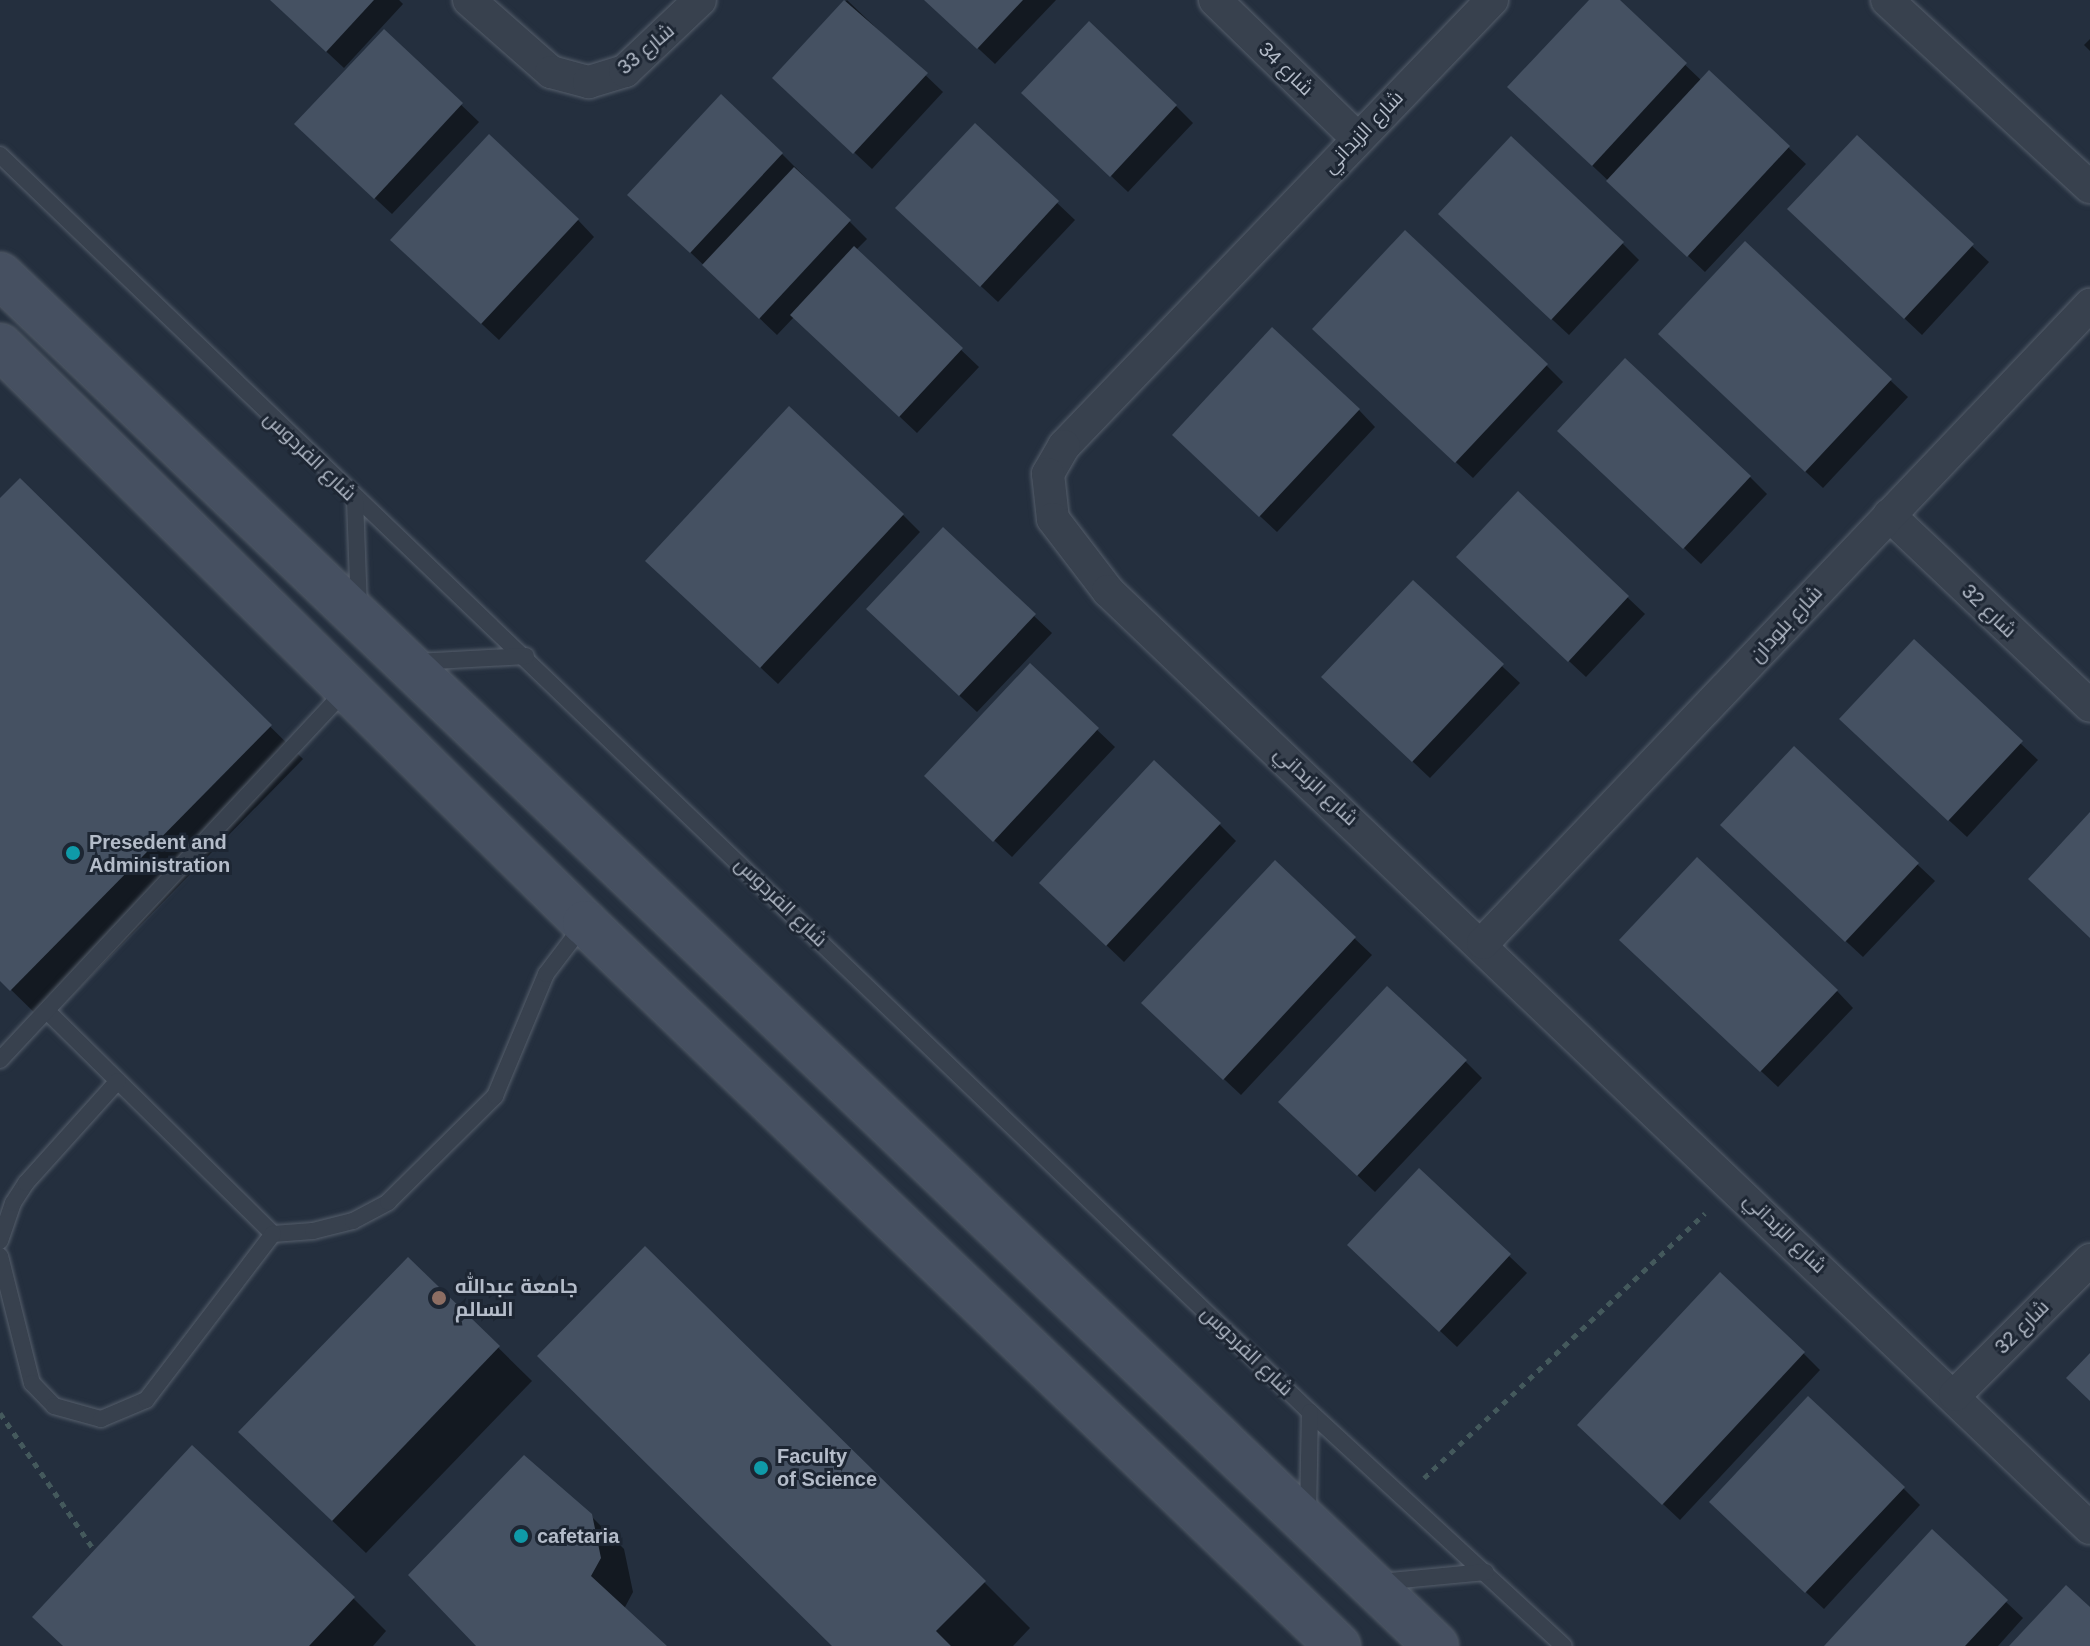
<!DOCTYPE html>
<html>
<head>
<meta charset="utf-8">
<style>
	body { margin:0 }
	#map { position:relative; width:2090px; height:1646px; overflow:hidden; background:#242f3e; font-family:Helvetica,Cairo,sans-serif }
	div>[style] { position:absolute }
	[style*='--x'] { left:calc(var(--x)*1px); top:calc(var(--y)*1px); width:calc(var(--w)*1px); rotate:calc(var(--a)*1deg) }
	.shadow>* { inset:0; background:#0007 }
	.building>* { inset:0; background:#455162 }
	.path>* { height:5px; margin-top:-2.5px; transform-origin:0; background:repeating-linear-gradient(90deg,#44595c 0 6px,transparent 0 12px) }
	.roads { filter:drop-shadow(0 0 2px #565f6c) drop-shadow(0 0 2px #565f6c) }
	.lane>* { height:16px; margin:-8px; padding:0 8px; transform-origin:8px; border-radius:8px; background:#38414e }
	.street>* { height:32px; margin:-16px; padding:0 16px; transform-origin:16px; border-radius:16px; background:#38414e }
	.secondary>* { height:44px; margin:-22px; padding:0 22px; transform-origin:22px; border-radius:22px; background:#465061 }
	.dots>* { width:22px; height:22px; translate:-50% -50%; box-sizing:border-box; border:4px solid #1d2633; border-radius:50% }
	span { translate:-50% -50%; white-space:nowrap; text-align:center; line-height:1.15; -webkit-text-stroke:6px #1d2633; paint-order:stroke }
	.street-label { font-size:20px; color:#b4bcc9 }
	.poi-label { font-size:20px; color:#b4bcc9; font-weight:700 }
	.left { translate:0 -50%; text-align:left }
</style>
</head>
<body>
<div id="map">
	<div class="shadow">
		<i style="clip-path:polygon(271px 0,399px 0,403px 4px,344px 68px)"></i>
		<i style="clip-path:polygon(847px 0,943px 92px,872px 169px,775px 78px)"></i>
		<i style="clip-path:polygon(926px 0,1056px 0,995px 64px)"></i>
		<i style="clip-path:polygon(1592px 0,1617px 0,1702px 81px,1709px 73px,1806px 164px,1705px 272px,1527px 104px)"></i>
		<i style="clip-path:polygon(384px 31px,479px 122px,392px 214px,313px 141px)"></i>
		<i style="clip-path:polygon(2090px 39px,2090px 51px,2084px 45px)"></i>
		<i style="clip-path:polygon(1176px 106px,1193px 123px,1128px 192px,1040px 109px)"></i>
		<i style="clip-path:polygon(975px 125px,1075px 220px,998px 302px,915px 225px)"></i>
		<i style="clip-path:polygon(782px 154px,867px 239px,856px 250px,979px 367px,917px 433px,794px 317px,777px 335px,647px 211px)"></i>
		<i style="clip-path:polygon(578px 220px,594px 237px,499px 340px,410px 257px)"></i>
		<i style="clip-path:polygon(1807px 226px,1972px 246px,1989px 262px,1922px 335px)"></i>
		<i style="clip-path:polygon(1457px 231px,1622px 243px,1639px 260px,1569px 335px)"></i>
		<i style="clip-path:polygon(1745px 244px,1908px 397px,1823px 488px,1677px 351px)"></i>
		<i style="clip-path:polygon(1331px 346px,1546px 365px,1563px 382px,1473px 478px)"></i>
		<i style="clip-path:polygon(1359px 410px,1375px 427px,1277px 532px,1191px 452px)"></i>
		<i style="clip-path:polygon(1577px 447px,1750px 477px,1767px 494px,1701px 564px)"></i>
		<i style="clip-path:polygon(20px 480px,303px 759px,45px 1023px,0 979px,0 501px)"></i>
		<i style="clip-path:polygon(1518px 494px,1645px 614px,1586px 677px,1476px 574px)"></i>
		<i style="clip-path:polygon(903px 515px,920px 532px,778px 684px,665px 578px)"></i>
		<i style="clip-path:polygon(943px 530px,1052px 633px,977px 712px,885px 626px)"></i>
		<i style="clip-path:polygon(1413px 583px,1520px 683px,1430px 778px,1341px 694px)"></i>
		<i style="clip-path:polygon(1914px 642px,2038px 760px,1967px 837px,1858px 736px)"></i>
		<i style="clip-path:polygon(1030px 666px,1115px 747px,1012px 857px,944px 793px)"></i>
		<i style="clip-path:polygon(1794px 749px,1935px 881px,1863px 957px,1739px 842px)"></i>
		<i style="clip-path:polygon(1219px 824px,1236px 841px,1124px 962px,1058px 899px)"></i>
		<i style="clip-path:polygon(1275px 863px,1372px 955px,1241px 1095px,1161px 1020px)"></i>
		<i style="clip-path:polygon(1639px 957px,1837px 991px,1853px 1008px,1778px 1087px)"></i>
		<i style="clip-path:polygon(1465px 1061px,1482px 1078px,1375px 1192px,1298px 1119px)"></i>
		<i style="clip-path:polygon(1419px 1171px,1527px 1273px,1457px 1347px,1367px 1262px)"></i>
		<i style="clip-path:polygon(408px 1259px,532px 1381px,366px 1553px,274px 1465px)"></i>
		<i style="clip-path:polygon(1803px 1353px,1820px 1370px,1680px 1520px,1597px 1442px)"></i>
		<i style="clip-path:polygon(1903px 1488px,1920px 1505px,1824px 1609px,1728px 1519px)"></i>
		<i style="clip-path:polygon(590px 1515px,624px 1549px,633px 1592px,624px 1609px,664px 1646px,482px 1646px)"></i>
		<i style="clip-path:polygon(984px 1582px,1030px 1628px,1013px 1646px,834px 1646px)"></i>
		<i style="clip-path:polygon(353px 1598px,386px 1631px,373px 1646px,64px 1646px)"></i>
		<i style="clip-path:polygon(2006px 1602px,2023px 1618px,1998px 1646px,1826px 1646px)"></i>
	</div>
	<div class="building">
		<i style="clip-path:polygon(270px 0,374px 0,326px 52px)"></i>
		<i style="clip-path:polygon(844px 0,928px 73px,853px 154px,772px 78px)"></i>
		<i style="clip-path:polygon(924px 0,1023px 0,977px 49px)"></i>
		<i style="clip-path:polygon(1589px 0,1620px 0,1687px 63px,1592px 166px,1507px 87px)"></i>
		<i style="clip-path:polygon(1089px 21px,1177px 105px,1110px 177px,1021px 93px)"></i>
		<i style="clip-path:polygon(384px 29px,463px 103px,374px 199px,294px 124px)"></i>
		<i style="clip-path:polygon(1709px 70px,1790px 146px,1687px 257px,1606px 181px)"></i>
		<i style="clip-path:polygon(721px 94px,783px 153px,690px 253px,627px 195px)"></i>
		<i style="clip-path:polygon(975px 123px,1059px 201px,980px 287px,895px 208px)"></i>
		<i style="clip-path:polygon(489px 134px,579px 219px,481px 324px,390px 240px)"></i>
		<i style="clip-path:polygon(1857px 135px,1974px 244px,1904px 319px,1787px 209px)"></i>
		<i style="clip-path:polygon(1511px 136px,1624px 242px,1551px 320px,1438px 214px)"></i>
		<i style="clip-path:polygon(794px 167px,851px 220px,759px 319px,702px 265px)"></i>
		<i style="clip-path:polygon(1405px 230px,1548px 364px,1455px 463px,1312px 329px)"></i>
		<i style="clip-path:polygon(1745px 241px,1892px 379px,1805px 472px,1658px 334px)"></i>
		<i style="clip-path:polygon(854px 246px,963px 348px,899px 417px,790px 315px)"></i>
		<i style="clip-path:polygon(1272px 327px,1360px 409px,1259px 517px,1172px 435px)"></i>
		<i style="clip-path:polygon(1625px 358px,1751px 476px,1683px 549px,1557px 431px)"></i>
		<i style="clip-path:polygon(789px 406px,904px 514px,760px 668px,645px 561px)"></i>
		<i style="clip-path:polygon(20px 478px,272px 725px,10px 991px,0 981px,0 498px)"></i>
		<i style="clip-path:polygon(1518px 491px,1629px 596px,1568px 662px,1456px 557px)"></i>
		<i style="clip-path:polygon(943px 527px,1036px 614px,959px 696px,866px 609px)"></i>
		<i style="clip-path:polygon(1413px 580px,1504px 664px,1412px 762px,1321px 677px)"></i>
		<i style="clip-path:polygon(1914px 639px,2023px 741px,1948px 821px,1839px 719px)"></i>
		<i style="clip-path:polygon(1030px 663px,1099px 728px,993px 842px,924px 776px)"></i>
		<i style="clip-path:polygon(1794px 746px,1919px 863px,1845px 942px,1720px 825px)"></i>
		<i style="clip-path:polygon(1154px 760px,1221px 823px,1106px 946px,1039px 883px)"></i>
		<i style="clip-path:polygon(2090px 812px,2090px 938px,2028px 879px)"></i>
		<i style="clip-path:polygon(1697px 857px,1838px 990px,1760px 1072px,1619px 940px)"></i>
		<i style="clip-path:polygon(1275px 860px,1356px 937px,1223px 1080px,1141px 1003px)"></i>
		<i style="clip-path:polygon(1387px 986px,1467px 1060px,1357px 1176px,1278px 1102px)"></i>
		<i style="clip-path:polygon(1419px 1168px,1511px 1254px,1439px 1332px,1347px 1245px)"></i>
		<i style="clip-path:polygon(645px 1246px,986px 1581px,936px 1631px,951px 1646px,832px 1646px,537px 1356px)"></i>
		<i style="clip-path:polygon(408px 1257px,500px 1346px,332px 1521px,238px 1432px)"></i>
		<i style="clip-path:polygon(1720px 1272px,1805px 1352px,1662px 1505px,1577px 1425px)"></i>
		<i style="clip-path:polygon(2090px 1353px,2090px 1401px,2066px 1378px)"></i>
		<i style="clip-path:polygon(1808px 1396px,1905px 1487px,1805px 1593px,1709px 1502px)"></i>
		<i style="clip-path:polygon(192px 1445px,355px 1597px,309px 1646px,63px 1646px,32px 1617px)"></i>
		<i style="clip-path:polygon(524px 1455px,592px 1514px,601px 1558px,591px 1576px,667px 1646px,476px 1646px,408px 1575px)"></i>
		<i style="clip-path:polygon(1932px 1529px,2008px 1600px,1965px 1646px,1824px 1646px)"></i>
		<i style="clip-path:polygon(2066px 1585px,2090px 1607px,2090px 1646px,2009px 1646px)"></i>
	</div>
	<div class="path">
		<i style="--x:0;--y:1413;--w:166;--a:55.5"></i>
		<i style="--x:1424;--y:1478;--w:386;--a:-43.3"></i>
	</div>
	<div class="roads">
		<div class="lane">
			<i style="--x:0;--y:155;--w:1816;--a:43.82"></i>
			<i style="--x:1310;--y:1412;--w:345;--a:42.7"></i>
			<i style="--x:355;--y:500;--w:107;--a:87.9"></i>
			<i style="--x:416;--y:662;--w:110;--a:-3.1"></i>
			<i style="--x:47;--y:1011;--w:317;--a:44.6"></i>
			<i style="--x:273;--y:1234;--w:40;--a:-4.3"></i>
			<i style="--x:313;--y:1231;--w:41;--a:-14"></i>
			<i style="--x:353;--y:1221;--w:40;--a:-28"></i>
			<i style="--x:388;--y:1202;--w:151;--a:-44.7"></i>
			<i style="--x:495;--y:1096;--w:132;--a:-67.3"></i>
			<i style="--x:546;--y:974;--w:63;--a:-52.8"></i>
			<i style="--x:0;--y:1060;--w:505;--a:-46.93"></i>
			<i style="--x:0;--y:1241;--w:40;--a:-71.1"></i>
			<i style="--x:13;--y:1203;--w:24;--a:-57"></i>
			<i style="--x:26;--y:1183;--w:137;--a:-48"></i>
			<i style="--x:0;--y:1256;--w:131;--a:75.9"></i>
			<i style="--x:32;--y:1383;--w:32;--a:46"></i>
			<i style="--x:54;--y:1406;--w:49;--a:15.5"></i>
			<i style="--x:101;--y:1419;--w:49;--a:-22.9"></i>
			<i style="--x:146;--y:1400;--w:209;--a:-52.6"></i>
			<i style="--x:1308;--y:1514;--w:102;--a:-88.9"></i>
			<i style="--x:1380;--y:1582;--w:106;--a:-5.4"></i>
		</div>
		<div class="street">
			<i style="--x:469;--y:0;--w:109;--a:41.3"></i>
			<i style="--x:551;--y:72;--w:39;--a:15"></i>
			<i style="--x:589;--y:82;--w:38;--a:-17"></i>
			<i style="--x:625;--y:71;--w:103;--a:-43.4"></i>
			<i style="--x:1215;--y:0;--w:198;--a:44.2"></i>
			<i style="--x:1492;--y:0;--w:618;--a:133.82"></i>
			<i style="--x:1064;--y:446;--w:32;--a:120"></i>
			<i style="--x:1048;--y:474;--w:45;--a:83.7"></i>
			<i style="--x:1053;--y:519;--w:91;--a:52.6"></i>
			<i style="--x:1108;--y:591;--w:1357;--a:43.66"></i>
			<i style="--x:1887;--y:0;--w:276;--a:42.7"></i>
			<i style="--x:1889;--y:515;--w:277;--a:43.5"></i>
			<i style="--x:1483;--y:943;--w:881;--a:-46.43"></i>
			<i style="--x:1955;--y:1395;--w:191;--a:-45"></i>
		</div>
		<div class="secondary">
			<i style="--x:0;--y:275;--w:1985;--a:43.67"></i>
			<i style="--x:0;--y:346;--w:822;--a:44.61"></i>
			<i style="--x:585;--y:923;--w:1044;--a:43.84"></i>
		</div>
	</div>
	<div class="dots">
		<i style="left:73px;top:853px;background:#0f9aa8"></i>
		<i style="left:439px;top:1298px;background:#8d6e63"></i>
		<i style="left:761px;top:1468px;background:#0f9aa8"></i>
		<i style="left:521px;top:1536px;background:#0f9aa8"></i>
	</div>
	<div class="street-label">
		<span style="left:646px;top:49px;rotate:-40deg">شارع 33</span>
		<span style="left:1286px;top:69px;rotate:44deg">شارع 34</span>
		<span style="left:1363px;top:132px;rotate:-46deg">شارع الزبداني</span>
		<span style="left:310px;top:456px;rotate:44deg">شارع الفردوس</span>
		<span style="left:1989px;top:611px;rotate:44deg">شارع 32</span>
		<span style="left:1786px;top:624px;rotate:-47deg">شارع بلودان</span>
		<span style="left:1316px;top:786px;rotate:43deg">شارع الزبداني</span>
		<span style="left:781px;top:902px;rotate:44deg">شارع الفردوس</span>
		<span style="left:1785px;top:1233px;rotate:44deg">شارع الزبداني</span>
		<span style="left:2022px;top:1327px;rotate:-45deg">شارع 32</span>
		<span style="left:1247px;top:1351px;rotate:44deg">شارع الفردوس</span>
	</div>
	<div class="poi-label">
		<span class="left" style="left:89px;top:854px">Presedent and<br>Administration</span>
		<span class="left" style="left:455px;top:1298px">جامعة عبدالله<br>السالم</span>
		<span class="left" style="left:777px;top:1468px">Faculty<br>of Science</span>
		<span class="left" style="left:537px;top:1536px">cafetaria</span>
	</div>
</div>
</body>
</html>
